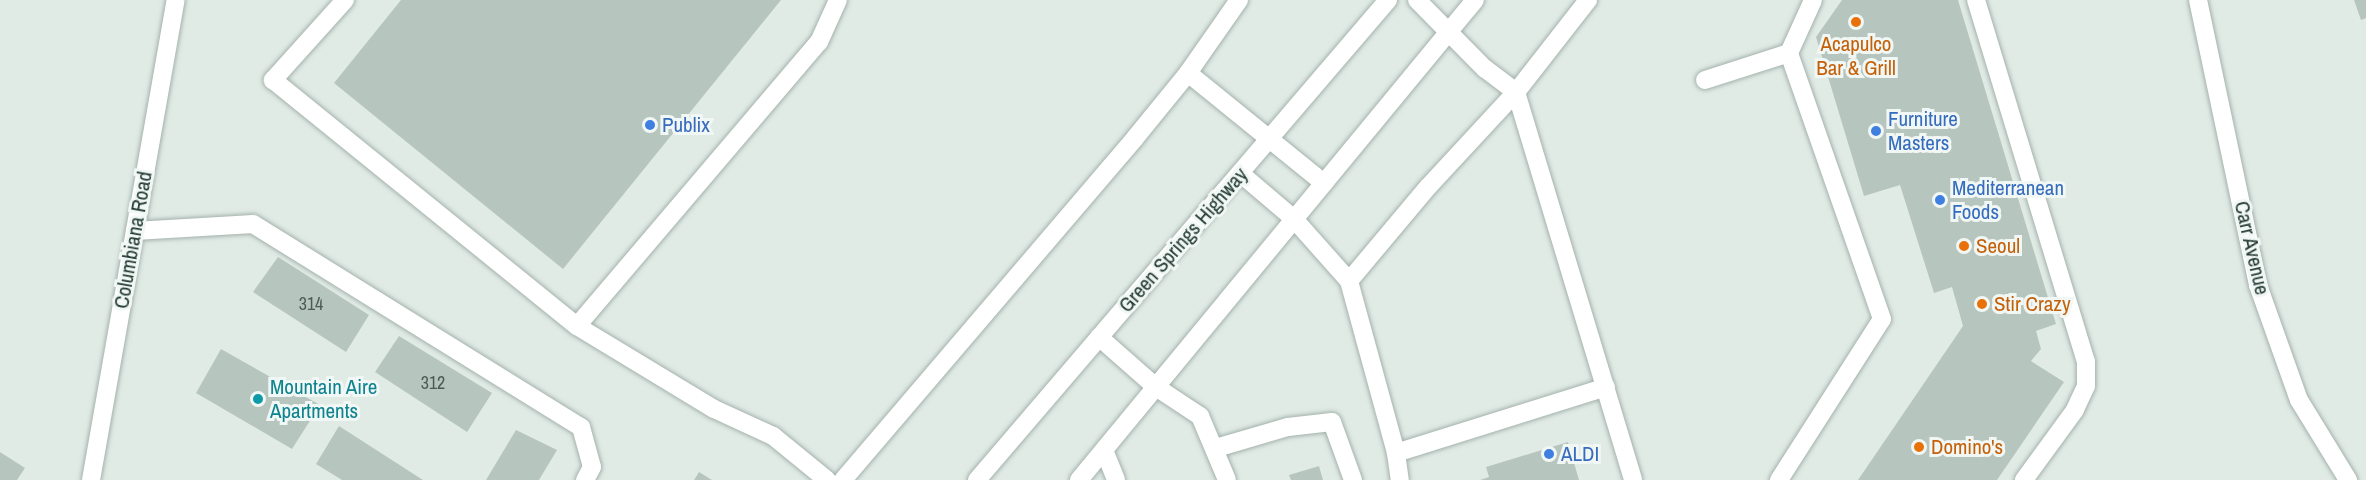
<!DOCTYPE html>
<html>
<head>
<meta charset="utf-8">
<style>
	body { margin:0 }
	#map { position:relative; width:2366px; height:480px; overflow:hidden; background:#e1ebe6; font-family:"Archivo Narrow",sans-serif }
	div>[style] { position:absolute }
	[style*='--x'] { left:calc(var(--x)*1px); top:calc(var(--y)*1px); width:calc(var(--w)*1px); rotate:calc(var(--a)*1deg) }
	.building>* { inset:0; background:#b7c5bf }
	.roads { filter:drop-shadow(0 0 2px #a4b2ad) drop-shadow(0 0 2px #a4b2ad) }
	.service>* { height:18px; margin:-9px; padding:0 9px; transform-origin:9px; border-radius:9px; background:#fff }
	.minor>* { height:18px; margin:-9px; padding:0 9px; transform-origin:9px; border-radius:9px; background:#fff }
	.secondary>* { height:18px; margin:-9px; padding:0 9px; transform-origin:9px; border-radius:9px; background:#fff }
	.dots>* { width:16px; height:16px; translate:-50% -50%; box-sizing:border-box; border:3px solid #f1f7f4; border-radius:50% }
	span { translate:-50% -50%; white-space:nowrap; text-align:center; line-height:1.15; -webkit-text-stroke:6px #f1f7f4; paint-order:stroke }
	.number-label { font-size:18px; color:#485d56 }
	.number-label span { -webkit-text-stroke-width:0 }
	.food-label { font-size:21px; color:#c56008 }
	.left { translate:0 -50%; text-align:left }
	.shop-label { font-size:21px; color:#366cbe }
	.street-label { font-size:21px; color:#233a33 }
	.culture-label { font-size:21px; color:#0d838f }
</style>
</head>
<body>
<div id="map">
	<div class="building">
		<i style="clip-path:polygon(401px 0,781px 0,563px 269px,334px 83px)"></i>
		<i style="clip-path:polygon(1842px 0,1958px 0,2056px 324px,2036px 331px,2041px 349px,2031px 361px,2064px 382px,1997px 480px,1858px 480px,1963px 326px,1952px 287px,1934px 293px,1900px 185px,1864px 196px,1816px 37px)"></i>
		<i style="clip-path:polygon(2354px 0,2366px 0,2366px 18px,2361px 20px)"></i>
		<i style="clip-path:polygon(278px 257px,369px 315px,346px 352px,253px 292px)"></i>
		<i style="clip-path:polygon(399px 336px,492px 393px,467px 432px,375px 372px)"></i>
		<i style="clip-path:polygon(221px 349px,320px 405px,292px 449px,196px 393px)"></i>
		<i style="clip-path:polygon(339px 426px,423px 480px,342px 480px,316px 464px)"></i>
		<i style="clip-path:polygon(516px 430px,557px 450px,539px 480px,486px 480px)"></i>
		<i style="clip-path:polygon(1568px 442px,1579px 480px,1480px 480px,1489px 477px,1486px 467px)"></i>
		<i style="clip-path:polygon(0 452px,25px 468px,17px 480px,0 480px)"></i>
		<i style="clip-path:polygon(1319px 466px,1323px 480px,1291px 480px,1289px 475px)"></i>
		<i style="clip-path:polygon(699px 472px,712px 480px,694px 480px)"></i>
	</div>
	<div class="roads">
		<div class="service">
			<i style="--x:345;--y:0;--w:108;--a:132"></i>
			<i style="--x:273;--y:80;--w:391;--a:39"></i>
			<i style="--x:1588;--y:0;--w:117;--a:128"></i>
			<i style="--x:1516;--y:92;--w:405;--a:73.2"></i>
			<i style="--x:1976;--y:0;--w:377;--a:73.1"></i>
			<i style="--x:2086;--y:361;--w:25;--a:90"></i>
			<i style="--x:2086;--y:386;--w:26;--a:115"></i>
			<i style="--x:2075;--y:410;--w:87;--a:126.1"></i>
			<i style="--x:1188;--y:73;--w:175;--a:39"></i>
			<i style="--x:1705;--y:80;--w:88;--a:-17.8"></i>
			<i style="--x:1789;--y:53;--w:58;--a:-65.6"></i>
			<i style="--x:1240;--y:173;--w:71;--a:40.4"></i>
			<i style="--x:1294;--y:219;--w:83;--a:48.4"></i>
			<i style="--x:1349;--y:281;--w:123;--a:-50"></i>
			<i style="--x:1428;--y:187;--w:129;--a:-47.2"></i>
			<i style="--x:1516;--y:92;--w:39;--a:-143"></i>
			<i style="--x:1485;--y:69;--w:97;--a:-134.6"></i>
			<i style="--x:1349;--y:281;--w:178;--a:74.7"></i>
			<i style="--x:1396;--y:453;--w:220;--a:-17.4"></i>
			<i style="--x:1156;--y:387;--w:53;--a:33.4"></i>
			<i style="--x:1200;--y:416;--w:69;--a:67.1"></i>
			<i style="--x:1216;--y:448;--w:75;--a:-16.3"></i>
			<i style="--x:1288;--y:427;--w:44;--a:-6.5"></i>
			<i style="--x:1332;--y:422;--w:62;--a:70.1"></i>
			<i style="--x:1104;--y:450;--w:32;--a:68"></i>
			<i style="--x:1396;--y:453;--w:27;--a:82"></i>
			<i style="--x:827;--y:480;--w:70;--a:-140.8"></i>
			<i style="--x:773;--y:436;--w:65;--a:-155.4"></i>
			<i style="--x:714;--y:409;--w:160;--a:-148.8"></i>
			<i style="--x:577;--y:326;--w:373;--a:-49.6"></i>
			<i style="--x:819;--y:42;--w:46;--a:-65.7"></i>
			<i style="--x:843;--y:480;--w:450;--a:-49.5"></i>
			<i style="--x:1135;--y:138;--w:84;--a:-50.8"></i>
			<i style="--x:1188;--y:73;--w:89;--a:-55.1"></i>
			<i style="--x:1779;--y:480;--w:191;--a:-57.4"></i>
			<i style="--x:1882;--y:319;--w:282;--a:-109.3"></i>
		</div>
		<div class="minor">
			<i style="--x:2198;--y:0;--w:291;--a:78.1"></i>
			<i style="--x:2258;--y:285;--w:122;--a:70.4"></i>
			<i style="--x:2299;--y:400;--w:94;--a:58.5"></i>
			<i style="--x:135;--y:231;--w:118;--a:-3.4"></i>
			<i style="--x:253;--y:224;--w:386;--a:31.8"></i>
			<i style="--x:581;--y:427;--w:41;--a:74.6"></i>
			<i style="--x:592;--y:467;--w:15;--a:118"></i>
			<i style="--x:91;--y:480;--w:487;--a:-80"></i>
		</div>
		<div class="secondary">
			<i style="--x:1099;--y:337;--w:76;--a:41.3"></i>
			<i style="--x:977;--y:480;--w:632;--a:-49.43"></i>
			<i style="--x:1079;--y:480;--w:622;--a:-50.48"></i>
		</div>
	</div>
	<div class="dots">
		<i style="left:1856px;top:22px;background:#e8710a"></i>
		<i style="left:650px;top:125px;background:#3f7fe0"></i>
		<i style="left:1876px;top:131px;background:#3f7fe0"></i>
		<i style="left:1940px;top:200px;background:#3f7fe0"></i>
		<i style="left:1964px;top:246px;background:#e8710a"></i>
		<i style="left:1982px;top:304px;background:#e8710a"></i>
		<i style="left:258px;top:399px;background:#0f9aa8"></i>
		<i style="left:1919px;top:447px;background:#e8710a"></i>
		<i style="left:1549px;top:454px;background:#3f7fe0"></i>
	</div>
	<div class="number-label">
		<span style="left:311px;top:304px">314</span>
		<span style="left:433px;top:383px">312</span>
	</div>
	<div class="food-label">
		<span style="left:1856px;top:56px">Acapulco<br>Bar &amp; Grill</span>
		<span class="left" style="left:1976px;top:246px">Seoul</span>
		<span class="left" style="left:1994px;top:304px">Stir Crazy</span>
		<span class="left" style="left:1931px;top:447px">Domino's</span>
	</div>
	<div class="shop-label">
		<span class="left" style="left:1888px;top:131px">Furniture<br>Masters</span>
		<span class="left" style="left:662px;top:125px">Publix</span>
		<span class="left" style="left:1952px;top:200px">Mediterranean<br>Foods</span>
		<span class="left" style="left:1561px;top:454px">ALDI</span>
	</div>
	<div class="street-label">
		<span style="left:133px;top:240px;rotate:-80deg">Columbiana Road</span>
		<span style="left:1183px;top:240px;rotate:-49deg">Green Springs Highway</span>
		<span style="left:2252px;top:248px;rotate:77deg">Carr Avenue</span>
	</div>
	<div class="culture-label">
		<span class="left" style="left:270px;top:399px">Mountain Aire<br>Apartments</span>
	</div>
</div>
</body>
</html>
